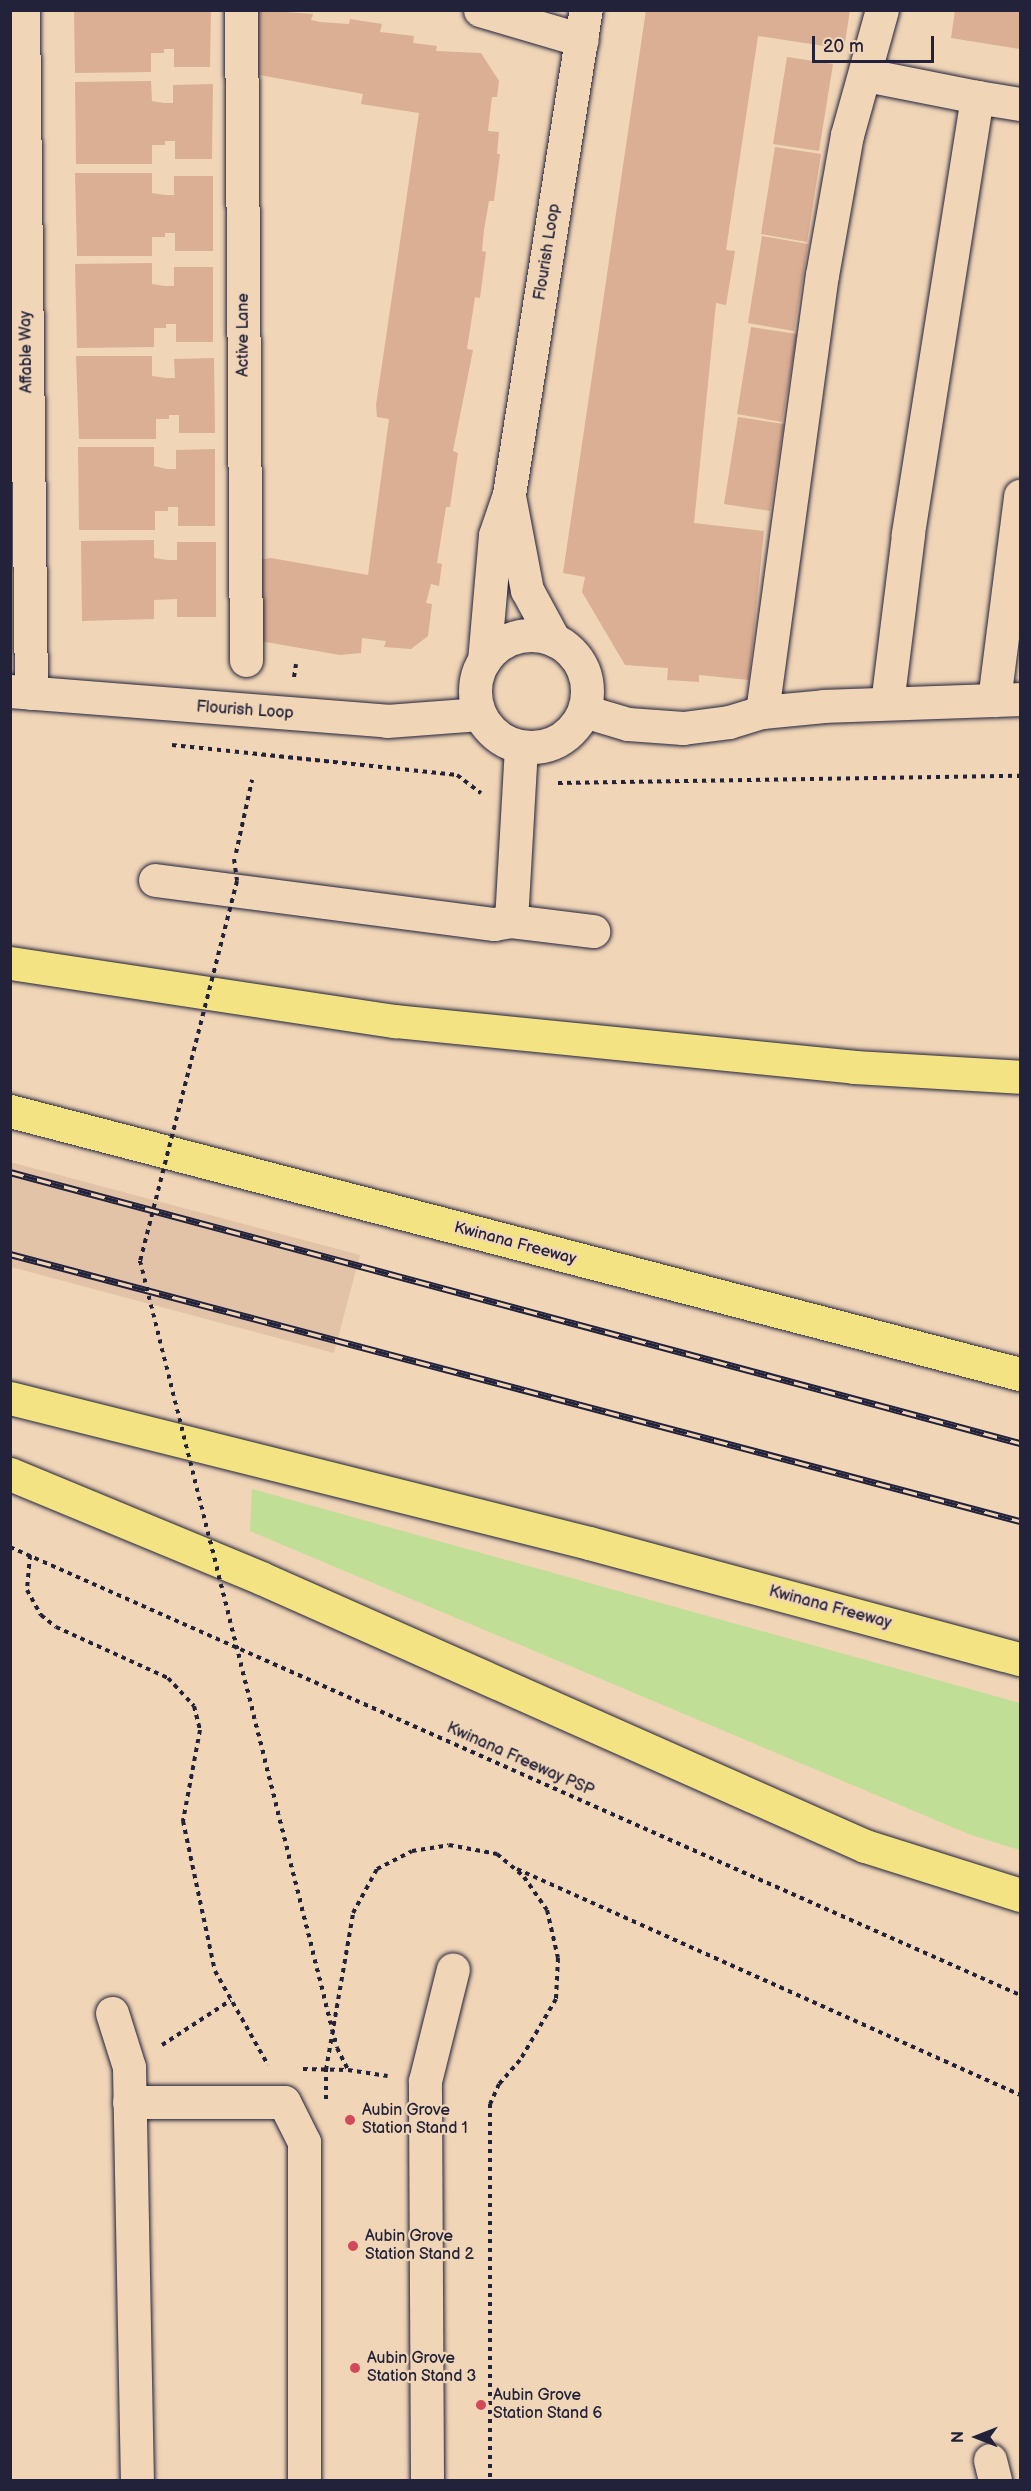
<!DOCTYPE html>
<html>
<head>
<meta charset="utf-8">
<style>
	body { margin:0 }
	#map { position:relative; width:1031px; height:2491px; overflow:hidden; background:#f0d5b7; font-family:"Balsamiq Sans",sans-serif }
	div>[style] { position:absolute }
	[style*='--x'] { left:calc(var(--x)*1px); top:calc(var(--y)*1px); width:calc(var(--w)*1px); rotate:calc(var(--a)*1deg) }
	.built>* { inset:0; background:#e2c3a7 }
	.green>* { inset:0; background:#c1de96 }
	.building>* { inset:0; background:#dbaf94 }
	.path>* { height:4px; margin-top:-2px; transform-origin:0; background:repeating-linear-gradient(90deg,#22223b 0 4.5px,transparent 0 9px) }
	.roads { filter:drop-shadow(0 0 2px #22223b) drop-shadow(0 0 2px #22223b) }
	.minor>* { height:33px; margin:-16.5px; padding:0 16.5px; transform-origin:16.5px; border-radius:16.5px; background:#f0d5b7 }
	.minor>.ring { margin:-16.5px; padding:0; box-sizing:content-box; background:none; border:33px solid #f0d5b7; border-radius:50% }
	.highway>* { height:33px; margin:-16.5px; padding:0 16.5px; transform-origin:16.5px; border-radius:16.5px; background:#f4e382 }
	.rail>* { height:7px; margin-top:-3.5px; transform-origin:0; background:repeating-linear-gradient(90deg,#f0d5b7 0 14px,#22223b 0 28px); box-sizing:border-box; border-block:2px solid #22223b }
	.path-bridge>* { height:4px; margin-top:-2px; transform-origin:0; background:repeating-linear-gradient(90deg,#22223b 0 4.5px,transparent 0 9px) }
	.dots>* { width:16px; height:16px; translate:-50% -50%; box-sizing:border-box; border:3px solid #f0d5b7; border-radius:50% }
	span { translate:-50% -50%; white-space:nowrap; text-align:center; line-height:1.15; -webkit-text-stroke:4.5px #f0d5b7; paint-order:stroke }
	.street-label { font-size:16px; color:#22223b }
	.poi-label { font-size:16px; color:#22223b }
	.left { translate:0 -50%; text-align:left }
	.frame { position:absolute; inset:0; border:12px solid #22223b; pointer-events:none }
	.north { position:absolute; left:947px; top:2407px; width:60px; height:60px; -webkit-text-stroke:4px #f0d5b7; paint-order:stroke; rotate:270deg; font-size:16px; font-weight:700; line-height:24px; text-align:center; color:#22223b }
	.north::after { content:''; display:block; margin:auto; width:21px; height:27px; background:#22223b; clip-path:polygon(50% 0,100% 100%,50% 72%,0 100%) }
	.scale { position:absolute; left:812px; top:36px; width:122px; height:27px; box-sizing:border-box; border:3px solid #22223b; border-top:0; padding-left:8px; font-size:18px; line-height:21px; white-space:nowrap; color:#22223b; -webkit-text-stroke:4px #f0d5b7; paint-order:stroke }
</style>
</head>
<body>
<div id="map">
	<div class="built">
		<i style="clip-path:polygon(10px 1162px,360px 1255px,334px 1353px,11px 1267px)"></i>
	</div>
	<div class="green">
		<i style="clip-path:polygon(252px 1489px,1020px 1703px,1020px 1850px,971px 1835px,250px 1531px)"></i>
	</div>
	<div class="building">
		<i style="clip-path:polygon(74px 10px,211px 10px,210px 67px,174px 67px,174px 49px,164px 49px,164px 53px,151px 53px,151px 72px,75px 73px)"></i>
		<i style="clip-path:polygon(257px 10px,313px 14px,311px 20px,320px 22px,349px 24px,350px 19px,382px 24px,380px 32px,414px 36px,413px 43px,437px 46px,436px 51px,481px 53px,499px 81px,497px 97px,492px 97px,488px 131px,499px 132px,497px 154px,500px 154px,494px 201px,489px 201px,484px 230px,482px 251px,486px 252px,480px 298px,475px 297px,467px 349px,473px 350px,453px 451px,458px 453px,450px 507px,446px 507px,437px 563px,442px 564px,439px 586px,431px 584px,426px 603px,432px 604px,428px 636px,411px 649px,384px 647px,386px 641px,362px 638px,361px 653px,340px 655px,260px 641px,263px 607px,255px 606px,258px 560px,271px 558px,368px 575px,389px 419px,377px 417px,376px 405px,419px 113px,361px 104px,363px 94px,248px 73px)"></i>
		<i style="clip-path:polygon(646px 10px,850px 10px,844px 49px,758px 36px,726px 250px,735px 251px,726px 305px,716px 303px,694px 523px,764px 531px,749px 680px,699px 675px,699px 682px,667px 680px,668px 668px,625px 665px,582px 592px,585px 577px,563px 573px)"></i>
		<i style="clip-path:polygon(955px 10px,1020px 10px,1020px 49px,951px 38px)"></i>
		<i style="clip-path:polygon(787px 57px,833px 64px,819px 151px,773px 144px)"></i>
		<i style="clip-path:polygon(151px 81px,152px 101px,164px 103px,173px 103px,173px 85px,213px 84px,212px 159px,175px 159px,175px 141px,165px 141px,165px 145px,152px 145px,152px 164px,76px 164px,75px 82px)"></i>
		<i style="clip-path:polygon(775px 147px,821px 154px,807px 242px,761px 234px)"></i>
		<i style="clip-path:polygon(75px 173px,152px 173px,152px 193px,165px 195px,174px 195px,174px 176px,213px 176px,213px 251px,175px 251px,175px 233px,165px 233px,165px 237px,152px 237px,152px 256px,77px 256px)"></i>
		<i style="clip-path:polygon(762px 236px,808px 244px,794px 331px,748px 323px)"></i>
		<i style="clip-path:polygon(152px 263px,152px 284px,165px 286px,174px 286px,174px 267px,213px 267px,213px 342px,176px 342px,176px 324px,166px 324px,166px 328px,154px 328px,154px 347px,77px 348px,75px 264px)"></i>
		<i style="clip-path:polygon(751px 327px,797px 334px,782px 422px,737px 414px)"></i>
		<i style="clip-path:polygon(76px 356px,152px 356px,152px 376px,166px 378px,175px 378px,174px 359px,214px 358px,215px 433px,179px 433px,179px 415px,169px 415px,169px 419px,156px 419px,156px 439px,79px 439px)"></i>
		<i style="clip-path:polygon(738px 417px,784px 424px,770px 511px,724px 504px)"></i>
		<i style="clip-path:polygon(78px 447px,154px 447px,154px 466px,167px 469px,176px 469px,176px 450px,215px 449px,215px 526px,178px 526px,178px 507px,168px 507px,168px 511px,155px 511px,155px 530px,79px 530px)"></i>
		<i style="clip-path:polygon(154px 540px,154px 558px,168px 560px,177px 560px,177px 542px,216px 542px,216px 617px,177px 617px,177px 599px,154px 600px,154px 619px,82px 621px,81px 541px)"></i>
	</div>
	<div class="path">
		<i style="--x:294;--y:677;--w:13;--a:-81"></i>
		<i style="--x:172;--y:745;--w:287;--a:6"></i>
		<i style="--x:457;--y:775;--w:30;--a:37"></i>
		<i style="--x:558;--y:783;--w:462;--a:-0.9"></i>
		<i style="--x:236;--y:853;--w:75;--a:-77.6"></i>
		<i style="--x:10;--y:1547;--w:1105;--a:23.92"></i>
		<i style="--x:30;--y:1555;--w:35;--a:95"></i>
		<i style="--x:27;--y:1590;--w:29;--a:61"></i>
		<i style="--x:41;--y:1615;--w:19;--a:39"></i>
		<i style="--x:56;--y:1627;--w:123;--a:24.5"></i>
		<i style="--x:168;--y:1678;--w:38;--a:47"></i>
		<i style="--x:194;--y:1706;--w:25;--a:76"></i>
		<i style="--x:200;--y:1730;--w:93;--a:100.6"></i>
		<i style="--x:183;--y:1821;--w:153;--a:78"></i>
		<i style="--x:215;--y:1971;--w:108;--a:60.6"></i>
		<i style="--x:517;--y:1869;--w:551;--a:24.19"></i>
		<i style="--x:162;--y:2045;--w:82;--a:-33.1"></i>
		<i style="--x:337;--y:2048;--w:25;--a:63"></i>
		<i style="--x:348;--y:2070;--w:40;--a:8.5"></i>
		<i style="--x:303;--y:2069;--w:45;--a:1.3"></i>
		<i style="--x:326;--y:2099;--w:29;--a:-90"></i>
		<i style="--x:326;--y:2070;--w:159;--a:-80.2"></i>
		<i style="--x:353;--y:1913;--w:50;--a:-61.4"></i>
		<i style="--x:377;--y:1869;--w:39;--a:-27"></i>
		<i style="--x:412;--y:1851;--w:37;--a:-9"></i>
		<i style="--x:449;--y:1845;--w:49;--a:10.6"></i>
		<i style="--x:497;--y:1854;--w:35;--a:40"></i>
		<i style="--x:524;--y:1877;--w:40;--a:55.1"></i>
		<i style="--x:547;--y:1910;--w:49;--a:77.1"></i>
		<i style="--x:558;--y:1958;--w:41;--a:92.8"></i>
		<i style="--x:556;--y:1999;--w:71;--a:120.5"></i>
		<i style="--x:520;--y:2060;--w:32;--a:131"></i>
		<i style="--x:499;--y:2084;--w:22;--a:114"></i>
		<i style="--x:490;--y:2104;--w:376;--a:90"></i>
	</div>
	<div class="roads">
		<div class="minor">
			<i style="--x:23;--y:10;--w:683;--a:89.33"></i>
			<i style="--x:241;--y:10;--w:650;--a:89.56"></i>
			<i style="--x:480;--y:10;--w:106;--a:16.4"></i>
			<i style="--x:866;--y:75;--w:113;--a:11.2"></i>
			<i style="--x:977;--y:97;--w:443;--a:99"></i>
			<i style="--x:908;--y:535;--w:169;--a:97.1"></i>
			<i style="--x:977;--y:97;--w:44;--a:9.2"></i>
			<i style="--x:509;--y:496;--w:96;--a:79.2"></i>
			<i style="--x:527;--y:590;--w:57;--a:61.6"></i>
			<i class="ring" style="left:475px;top:635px;width:79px;height:79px"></i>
			<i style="--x:484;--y:661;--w:126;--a:-85"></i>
			<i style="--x:495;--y:535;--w:43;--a:-71.1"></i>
			<i style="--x:509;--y:494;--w:490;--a:-81"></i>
			<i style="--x:10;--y:691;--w:378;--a:4.5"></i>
			<i style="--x:387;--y:721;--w:93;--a:-4.3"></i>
			<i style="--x:994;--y:700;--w:206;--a:-82.7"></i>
			<i style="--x:584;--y:711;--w:46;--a:16.5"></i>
			<i style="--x:628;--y:724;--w:55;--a:4.2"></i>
			<i style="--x:683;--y:728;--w:46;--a:-7.4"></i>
			<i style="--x:729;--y:722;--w:34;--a:-17"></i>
			<i style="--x:762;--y:712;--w:441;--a:-82.2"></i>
			<i style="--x:822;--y:275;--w:142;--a:-79.9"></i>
			<i style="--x:847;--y:135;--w:130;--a:-74.4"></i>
			<i style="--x:762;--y:712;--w:62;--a:-5.5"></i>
			<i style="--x:824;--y:706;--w:196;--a:-2"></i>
			<i style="--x:521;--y:747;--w:174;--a:93.3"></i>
			<i style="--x:511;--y:921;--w:83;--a:7"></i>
			<i style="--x:155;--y:880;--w:342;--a:7.4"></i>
			<i style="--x:494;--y:924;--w:17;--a:-10"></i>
			<i style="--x:112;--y:2013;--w:57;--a:72.5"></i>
			<i style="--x:129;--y:2067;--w:413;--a:88.9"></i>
			<i style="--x:129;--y:2102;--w:155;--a:0"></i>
			<i style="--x:284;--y:2102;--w:45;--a:63.4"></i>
			<i style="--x:304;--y:2142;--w:338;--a:90"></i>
			<i style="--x:990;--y:2460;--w:21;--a:76"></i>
			<i style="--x:427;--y:2480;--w:399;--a:-90.3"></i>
			<i style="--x:425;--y:2081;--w:115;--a:-76"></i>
		</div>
		<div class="highway">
			<i style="--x:10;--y:963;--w:389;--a:8.6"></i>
			<i style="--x:395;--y:1021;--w:461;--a:5.7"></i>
			<i style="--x:854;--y:1067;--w:166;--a:3.4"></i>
			<i style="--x:10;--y:1111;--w:1044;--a:14.6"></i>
			<i style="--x:10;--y:1398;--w:597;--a:14.06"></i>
			<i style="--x:589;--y:1543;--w:446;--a:15.1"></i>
			<i style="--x:10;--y:1474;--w:272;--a:22.5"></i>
			<i style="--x:261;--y:1578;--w:661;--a:23.93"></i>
			<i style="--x:865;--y:1846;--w:163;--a:17.5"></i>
		</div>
	</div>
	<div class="rail">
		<i style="--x:10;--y:1172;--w:1046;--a:15.02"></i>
		<i style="--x:10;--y:1254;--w:1045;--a:14.81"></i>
	</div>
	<div class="path-bridge">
		<i style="--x:234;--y:859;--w:22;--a:82"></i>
		<i style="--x:237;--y:881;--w:392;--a:104.3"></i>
		<i style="--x:140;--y:1261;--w:811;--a:75.95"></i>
	</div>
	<div class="dots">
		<i style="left:350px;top:2120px;background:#d1495b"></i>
		<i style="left:353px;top:2246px;background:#d1495b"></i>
		<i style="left:355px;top:2368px;background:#d1495b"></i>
		<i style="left:481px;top:2405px;background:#d1495b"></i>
	</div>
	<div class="street-label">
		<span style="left:548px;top:252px;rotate:-81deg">Flourish Loop</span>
		<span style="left:244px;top:335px;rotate:-90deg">Active Lane</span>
		<span style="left:27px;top:352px;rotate:-91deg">Affable Way</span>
		<span style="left:245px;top:711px;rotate:4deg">Flourish Loop</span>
		<span style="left:515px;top:1244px;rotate:15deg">Kwinana Freeway</span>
		<span style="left:830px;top:1608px;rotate:15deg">Kwinana Freeway</span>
		<span style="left:520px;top:1760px;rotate:24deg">Kwinana Freeway PSP</span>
	</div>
	<div class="poi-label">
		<span class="left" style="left:362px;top:2120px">Aubin Grove<br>Station Stand 1</span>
		<span class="left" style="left:365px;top:2246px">Aubin Grove<br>Station Stand 2</span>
		<span class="left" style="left:367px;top:2368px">Aubin Grove<br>Station Stand 3</span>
		<span class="left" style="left:493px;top:2405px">Aubin Grove<br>Station Stand 6</span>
	</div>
	<div class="frame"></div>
	<div class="north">N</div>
	<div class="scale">20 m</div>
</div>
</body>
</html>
